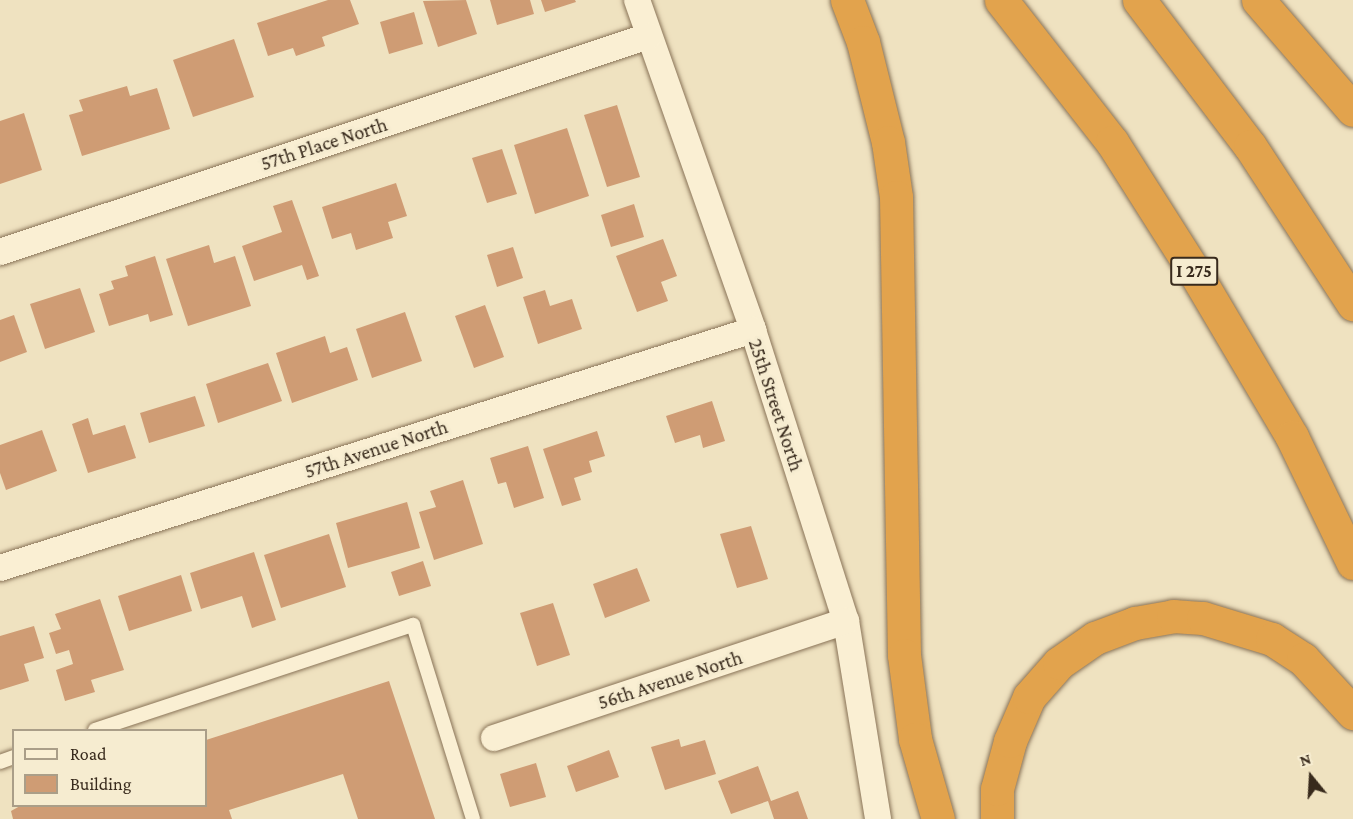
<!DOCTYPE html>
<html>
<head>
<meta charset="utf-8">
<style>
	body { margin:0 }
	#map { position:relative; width:1353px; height:819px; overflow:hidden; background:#efe2c0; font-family:"Crimson Pro",serif }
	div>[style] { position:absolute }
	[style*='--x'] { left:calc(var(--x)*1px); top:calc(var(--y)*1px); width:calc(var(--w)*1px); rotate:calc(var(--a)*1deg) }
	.building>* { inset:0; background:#cf9c74 }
	.roads { filter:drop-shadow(0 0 2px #897357) drop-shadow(0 0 2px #897357) }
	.lane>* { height:14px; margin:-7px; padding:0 7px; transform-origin:7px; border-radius:7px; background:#faefd3 }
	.street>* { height:26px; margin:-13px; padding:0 13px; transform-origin:13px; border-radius:13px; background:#faefd3 }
	.highway>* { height:33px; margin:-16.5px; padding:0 16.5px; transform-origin:16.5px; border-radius:16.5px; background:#e2a34d }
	span { translate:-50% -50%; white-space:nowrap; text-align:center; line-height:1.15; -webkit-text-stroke:6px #f6ecd0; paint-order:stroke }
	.shield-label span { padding:2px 4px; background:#f6ecd0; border:2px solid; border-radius:4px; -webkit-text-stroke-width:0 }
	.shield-label { font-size:18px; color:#382a1c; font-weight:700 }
	.street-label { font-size:20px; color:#382a1c }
	.legend { position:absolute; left:12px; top:729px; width:195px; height:78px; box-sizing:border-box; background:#f6ecd0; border:2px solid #aa9e88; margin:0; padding:8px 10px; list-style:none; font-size:18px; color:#382a1c }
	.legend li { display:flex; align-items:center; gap:12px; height:30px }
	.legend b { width:30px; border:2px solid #aa9e88 }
	.north { position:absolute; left:1281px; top:747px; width:60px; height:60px; -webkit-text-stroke:4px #f6ecd0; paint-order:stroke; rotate:342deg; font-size:16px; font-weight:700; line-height:24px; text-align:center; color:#382a1c }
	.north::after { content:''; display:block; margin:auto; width:21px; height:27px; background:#382a1c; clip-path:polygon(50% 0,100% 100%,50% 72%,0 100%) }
</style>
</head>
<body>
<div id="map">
	<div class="building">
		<i style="clip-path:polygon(328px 0,350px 0,359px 24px,322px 37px,325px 46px,296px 56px,293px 48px,268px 56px,257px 23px)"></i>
		<i style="clip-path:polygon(466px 0,477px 34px,438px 47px,423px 1px)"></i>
		<i style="clip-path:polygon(490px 0,530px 0,534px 14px,497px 25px)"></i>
		<i style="clip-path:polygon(541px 0,575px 0,576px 2px,545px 12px)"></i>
		<i style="clip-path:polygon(414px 12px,423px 44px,389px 54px,380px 22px)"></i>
		<i style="clip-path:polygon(234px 39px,254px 97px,193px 117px,173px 60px)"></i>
		<i style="clip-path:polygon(127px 86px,130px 96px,157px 88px,170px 129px,82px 156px,69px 115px,83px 111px,79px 100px)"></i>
		<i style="clip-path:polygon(617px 105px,640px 177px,607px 187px,584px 115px)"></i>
		<i style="clip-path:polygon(24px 113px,42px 170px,0 184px,0 121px)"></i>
		<i style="clip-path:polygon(567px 128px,589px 196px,535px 214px,514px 145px)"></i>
		<i style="clip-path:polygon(502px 149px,517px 194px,487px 203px,472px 158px)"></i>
		<i style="clip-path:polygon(396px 183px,407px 216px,388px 222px,393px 238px,356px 250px,351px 233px,332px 239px,322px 207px)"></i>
		<i style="clip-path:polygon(292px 200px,319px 276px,307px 280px,302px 265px,254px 281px,242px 246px,282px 232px,273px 206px)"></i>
		<i style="clip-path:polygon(634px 204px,644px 237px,611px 247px,601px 215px)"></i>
		<i style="clip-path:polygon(663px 239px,677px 276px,661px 282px,668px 301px,637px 312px,616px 256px)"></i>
		<i style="clip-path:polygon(209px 245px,214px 263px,235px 256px,251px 306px,188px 326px,166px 259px)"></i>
		<i style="clip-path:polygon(513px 247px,523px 278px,497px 287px,487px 255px)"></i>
		<i style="clip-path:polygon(155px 256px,173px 315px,150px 322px,148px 314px,109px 326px,99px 294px,114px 289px,111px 281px,128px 276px,125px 266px)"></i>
		<i style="clip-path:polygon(80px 288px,95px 332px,45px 349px,30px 304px)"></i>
		<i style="clip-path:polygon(545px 290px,550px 306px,572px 299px,582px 329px,538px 344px,523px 297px)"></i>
		<i style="clip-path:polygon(485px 305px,504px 357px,474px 368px,455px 316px)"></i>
		<i style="clip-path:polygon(405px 312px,422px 361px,372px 378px,356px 329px)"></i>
		<i style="clip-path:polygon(14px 315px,27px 352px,0 362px,0 320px)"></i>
		<i style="clip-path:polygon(325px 336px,330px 353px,347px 347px,358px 380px,292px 403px,276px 353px)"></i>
		<i style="clip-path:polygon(268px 363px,282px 401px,218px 423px,206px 384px)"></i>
		<i style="clip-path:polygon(195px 396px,205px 426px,149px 443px,140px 413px)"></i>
		<i style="clip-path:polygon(712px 401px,725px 441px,703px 448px,700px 435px,675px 443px,666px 416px)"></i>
		<i style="clip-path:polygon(88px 418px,93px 435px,125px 425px,136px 458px,88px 473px,72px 424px)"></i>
		<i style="clip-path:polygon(42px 430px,57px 471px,6px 490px,0 473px,0 445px)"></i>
		<i style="clip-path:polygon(597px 431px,605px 456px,589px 461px,592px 472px,574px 478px,581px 500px,562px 506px,543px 449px)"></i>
		<i style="clip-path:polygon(528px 446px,544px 498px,514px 508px,506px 482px,498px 484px,490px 458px)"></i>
		<i style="clip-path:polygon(463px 480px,483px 544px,434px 560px,419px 512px,436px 507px,430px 491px)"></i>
		<i style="clip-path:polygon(407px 502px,420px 548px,348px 568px,336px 523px)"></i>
		<i style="clip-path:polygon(751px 526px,768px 579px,737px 588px,720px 534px)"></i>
		<i style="clip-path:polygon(329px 534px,346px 587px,281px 608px,264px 555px)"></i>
		<i style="clip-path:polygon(254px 552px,276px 620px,252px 628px,242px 596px,201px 609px,190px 573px)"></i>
		<i style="clip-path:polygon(423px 561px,431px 586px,399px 596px,391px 572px)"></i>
		<i style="clip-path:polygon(637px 568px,650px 601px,605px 618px,593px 584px)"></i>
		<i style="clip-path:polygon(181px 575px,192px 611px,129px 631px,118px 596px)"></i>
		<i style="clip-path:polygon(100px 599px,124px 670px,91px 680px,95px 692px,65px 701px,56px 670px,73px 664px,69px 650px,56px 654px,49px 633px,61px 629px,55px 614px)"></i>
		<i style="clip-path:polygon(553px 603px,570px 655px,537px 666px,520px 613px)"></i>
		<i style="clip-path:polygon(34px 626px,44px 658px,24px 664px,29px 681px,0 690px,0 636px)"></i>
		<i style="clip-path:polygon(389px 681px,435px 819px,358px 819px,343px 774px,229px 810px,232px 819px,13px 819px,11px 811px,20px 806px,206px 806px,206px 740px)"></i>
		<i style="clip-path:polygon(679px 739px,681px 747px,705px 740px,716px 774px,665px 790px,651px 747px)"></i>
		<i style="clip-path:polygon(609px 750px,619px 777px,576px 792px,567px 766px)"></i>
		<i style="clip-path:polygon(536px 763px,546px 797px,510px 807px,500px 774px)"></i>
		<i style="clip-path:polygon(758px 766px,771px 801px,798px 791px,808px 819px,774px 819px,768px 801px,731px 814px,718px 781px)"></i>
	</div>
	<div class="roads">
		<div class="lane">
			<i style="--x:95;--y:730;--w:335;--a:-18.3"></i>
			<i style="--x:413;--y:625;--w:203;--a:72.8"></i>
			<i style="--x:0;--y:762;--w:15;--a:-20"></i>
		</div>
		<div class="street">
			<i style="--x:637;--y:0;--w:350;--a:70.6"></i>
			<i style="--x:753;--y:330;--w:305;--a:72.3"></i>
			<i style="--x:846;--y:621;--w:201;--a:80.8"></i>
			<i style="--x:0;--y:252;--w:684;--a:-18.41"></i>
			<i style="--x:0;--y:568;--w:790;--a:-17.54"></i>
			<i style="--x:494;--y:738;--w:371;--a:-18.4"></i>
		</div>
		<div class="highway">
			<i style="--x:847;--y:0;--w:45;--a:69.1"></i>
			<i style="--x:863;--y:42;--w:103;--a:76"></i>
			<i style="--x:888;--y:142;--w:56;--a:81.7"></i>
			<i style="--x:896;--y:197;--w:458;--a:89"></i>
			<i style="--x:904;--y:655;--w:85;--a:82.5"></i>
			<i style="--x:915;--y:739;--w:83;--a:74"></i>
			<i style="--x:1001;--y:0;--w:180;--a:52"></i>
			<i style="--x:1112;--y:142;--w:153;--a:57.6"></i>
			<i style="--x:1194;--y:271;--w:193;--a:59.4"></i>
			<i style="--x:1292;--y:437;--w:140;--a:64.2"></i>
			<i style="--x:1139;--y:0;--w:183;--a:52.8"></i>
			<i style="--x:1250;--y:146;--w:189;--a:56.9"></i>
			<i style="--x:1258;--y:0;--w:145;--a:49.2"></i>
			<i style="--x:997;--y:819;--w:30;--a:-90"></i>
			<i style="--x:997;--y:789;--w:50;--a:-74.8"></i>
			<i style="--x:1010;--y:741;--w:48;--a:-66.6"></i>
			<i style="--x:1029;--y:697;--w:45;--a:-48.6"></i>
			<i style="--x:1059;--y:663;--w:44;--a:-34.8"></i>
			<i style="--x:1095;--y:638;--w:43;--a:-20.6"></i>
			<i style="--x:1135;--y:623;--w:39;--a:-10"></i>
			<i style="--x:1173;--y:616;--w:30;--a:4"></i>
			<i style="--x:1203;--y:618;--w:72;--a:16.9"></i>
			<i style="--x:1272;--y:639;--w:37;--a:33"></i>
			<i style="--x:1303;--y:659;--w:74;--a:47.2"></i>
		</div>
	</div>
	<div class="shield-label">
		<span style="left:1194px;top:271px">I 275</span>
	</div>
	<div class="street-label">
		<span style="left:324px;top:144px;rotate:-18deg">57th Place North</span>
		<span style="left:776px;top:405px;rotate:72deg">25th Street North</span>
		<span style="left:376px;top:449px;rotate:-18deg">57th Avenue North</span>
		<span style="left:670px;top:680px;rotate:-18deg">56th Avenue North</span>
	</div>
	<ul class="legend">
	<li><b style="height:8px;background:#faefd3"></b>Road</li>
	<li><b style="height:16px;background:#cf9c74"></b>Building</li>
	</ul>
	<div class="north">N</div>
</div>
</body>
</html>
